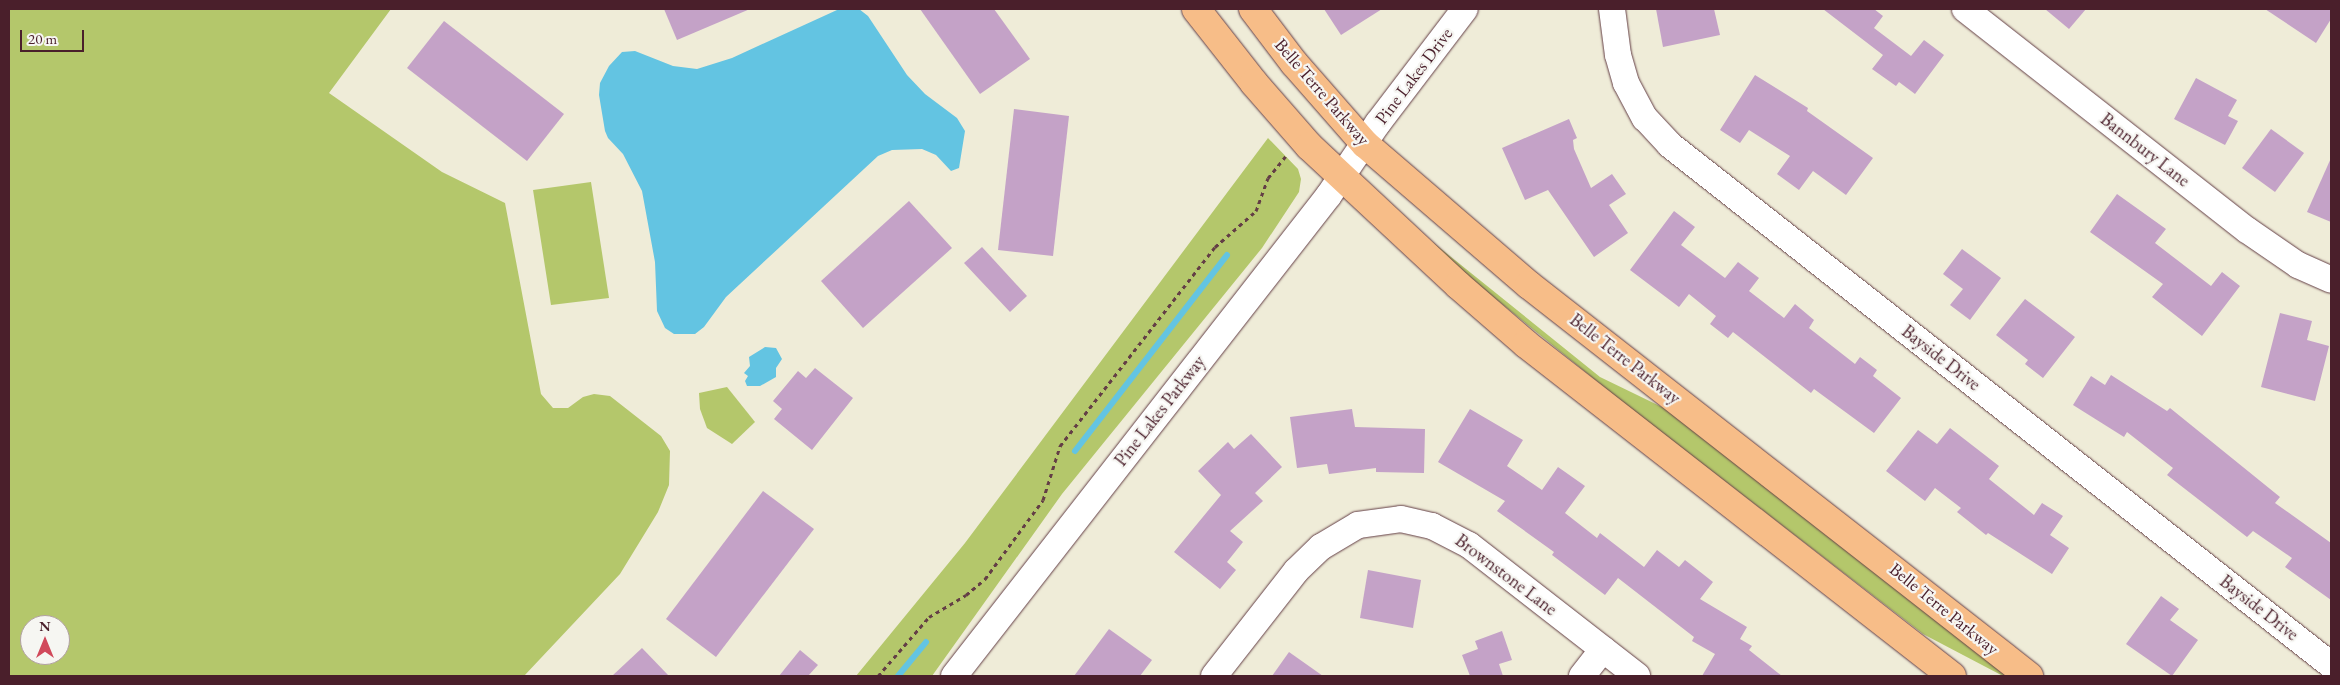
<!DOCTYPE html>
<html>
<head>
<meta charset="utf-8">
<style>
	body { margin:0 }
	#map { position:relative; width:2340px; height:685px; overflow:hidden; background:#efecd8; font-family:"EB Garamond",serif }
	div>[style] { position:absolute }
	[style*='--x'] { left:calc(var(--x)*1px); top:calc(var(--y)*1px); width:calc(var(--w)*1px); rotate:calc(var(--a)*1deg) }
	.green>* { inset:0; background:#b4c76b }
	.water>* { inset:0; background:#63c4e2 }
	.stream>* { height:6px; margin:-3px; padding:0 3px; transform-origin:3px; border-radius:3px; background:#63c4e2 }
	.building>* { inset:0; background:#c4a2c7 }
	.path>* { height:3px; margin-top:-1.5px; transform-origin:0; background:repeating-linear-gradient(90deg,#633e45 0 4px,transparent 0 8px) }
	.roads { filter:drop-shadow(0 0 1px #633e45) drop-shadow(0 0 1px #633e45) }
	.minor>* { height:26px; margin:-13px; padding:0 13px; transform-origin:13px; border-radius:13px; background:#fff }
	.major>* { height:28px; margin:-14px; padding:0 14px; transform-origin:14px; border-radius:14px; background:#f7bd88 }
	span { translate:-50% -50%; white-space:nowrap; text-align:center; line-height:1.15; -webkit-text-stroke:4.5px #f6f6f2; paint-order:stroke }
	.street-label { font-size:18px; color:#4a1f2b }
	.frame { position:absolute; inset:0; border:10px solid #4a1f2b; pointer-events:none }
	.north { position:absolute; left:20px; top:615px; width:50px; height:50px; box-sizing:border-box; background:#f6f6f2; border:1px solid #b1a0a2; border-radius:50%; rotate:0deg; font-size:14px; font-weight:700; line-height:20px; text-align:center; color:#4a1f2b }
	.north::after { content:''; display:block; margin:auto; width:18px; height:22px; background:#d1495b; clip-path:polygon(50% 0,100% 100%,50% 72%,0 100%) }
	.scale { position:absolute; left:20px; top:30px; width:64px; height:22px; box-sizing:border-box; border:2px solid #4a1f2b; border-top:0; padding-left:6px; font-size:15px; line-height:18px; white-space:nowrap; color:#4a1f2b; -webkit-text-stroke:4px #f6f6f2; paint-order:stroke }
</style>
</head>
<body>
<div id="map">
	<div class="green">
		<i style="clip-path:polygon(evenodd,9px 9px,391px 9px,329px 93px,442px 172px,505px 203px,541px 394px,553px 408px,568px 408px,583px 397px,594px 394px,610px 396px,661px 436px,670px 451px,669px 485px,658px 512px,620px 574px,524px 676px,9px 676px,9px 9px,30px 625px,60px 625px,60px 655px,30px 655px,30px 625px)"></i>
		<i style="clip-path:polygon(1268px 138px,1298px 169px,1301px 179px,1299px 192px,1262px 248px,1062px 494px,932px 676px,856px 676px,965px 543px)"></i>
		<i style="clip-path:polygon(591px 182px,609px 298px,551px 305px,533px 190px)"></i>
		<i style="clip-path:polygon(1430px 240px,1600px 377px,1666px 409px,2009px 676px,2003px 676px,1923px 634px,1626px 405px,1427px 243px)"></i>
		<i style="clip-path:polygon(727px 387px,755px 422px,732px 444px,707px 428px,700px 409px,699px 393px)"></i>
	</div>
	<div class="water">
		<i style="clip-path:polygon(859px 9px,868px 16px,907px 75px,925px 94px,957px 118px,965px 131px,959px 168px,951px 171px,936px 155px,922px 149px,892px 150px,878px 156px,726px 297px,704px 327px,695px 334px,674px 334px,665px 328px,657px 311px,655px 262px,642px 191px,623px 154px,608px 138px,605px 131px,599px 95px,600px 83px,609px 66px,622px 52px,635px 51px,673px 66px,697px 69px,732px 58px,837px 10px)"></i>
		<i style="clip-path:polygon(765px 347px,776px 348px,782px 359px,776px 368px,776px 377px,760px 386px,747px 386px,745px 381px,748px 376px,744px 373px,750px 366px,749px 357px)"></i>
	</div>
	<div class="stream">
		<i style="--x:1075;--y:451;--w:248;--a:-52.2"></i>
		<i style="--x:898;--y:676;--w:44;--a:-50.5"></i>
	</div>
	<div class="building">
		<i style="clip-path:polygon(664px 9px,750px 9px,677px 40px)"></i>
		<i style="clip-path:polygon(920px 9px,994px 9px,1030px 59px,980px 94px)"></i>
		<i style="clip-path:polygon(1324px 9px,1382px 9px,1341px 35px)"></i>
		<i style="clip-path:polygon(1656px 9px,1714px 9px,1720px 35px,1663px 47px)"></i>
		<i style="clip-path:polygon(1823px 9px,1874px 9px,1883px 16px,1874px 28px,1911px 56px,1924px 40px,1944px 55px,1915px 94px,1899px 82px,1896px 86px,1872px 69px,1883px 55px)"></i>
		<i style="clip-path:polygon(2045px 9px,2086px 9px,2069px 29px)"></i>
		<i style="clip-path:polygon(2265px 9px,2331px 9px,2331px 19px,2316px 43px)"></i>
		<i style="clip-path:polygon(444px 21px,564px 114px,527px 161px,407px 68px)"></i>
		<i style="clip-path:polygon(1755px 75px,1808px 108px,1807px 111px,1873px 158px,1846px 195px,1813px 171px,1799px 190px,1777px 174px,1790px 156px,1749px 130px,1740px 143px,1720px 130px)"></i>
		<i style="clip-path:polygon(2196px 78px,2237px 100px,2228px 116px,2238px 121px,2225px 145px,2174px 119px)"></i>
		<i style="clip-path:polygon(1014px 109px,1069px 116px,1053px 256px,998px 250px)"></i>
		<i style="clip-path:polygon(1569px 119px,1577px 138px,1573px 140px,1574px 149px,1591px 188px,1612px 174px,1626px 194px,1609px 205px,1628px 233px,1594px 257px,1548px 190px,1525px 200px,1502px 148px)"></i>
		<i style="clip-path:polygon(2271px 129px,2304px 153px,2275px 192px,2242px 168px)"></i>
		<i style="clip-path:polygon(2331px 158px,2331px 222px,2307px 212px)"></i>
		<i style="clip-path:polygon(2117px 194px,2166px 229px,2155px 243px,2211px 286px,2222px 272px,2240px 286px,2202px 336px,2152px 297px,2163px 284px,2090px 232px)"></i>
		<i style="clip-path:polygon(909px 201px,952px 248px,863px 328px,821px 281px)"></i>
		<i style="clip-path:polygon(1674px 211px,1695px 227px,1681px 245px,1725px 278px,1738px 262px,1759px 278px,1749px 291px,1784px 318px,1795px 304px,1814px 320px,1809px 328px,1855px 364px,1860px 357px,1877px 370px,1873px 376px,1901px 398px,1874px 433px,1814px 389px,1811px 393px,1733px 332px,1728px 338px,1710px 324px,1716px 316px,1689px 294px,1679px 307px,1630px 270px)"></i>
		<i style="clip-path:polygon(982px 247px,1027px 296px,1010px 312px,964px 263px)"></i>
		<i style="clip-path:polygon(1962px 249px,2001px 278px,1970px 320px,1950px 305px,1963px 289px,1943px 274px)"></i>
		<i style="clip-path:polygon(2025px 299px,2075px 337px,2043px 378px,2025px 364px,2028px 360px,1996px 335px)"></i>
		<i style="clip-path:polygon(2280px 313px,2312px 321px,2307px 340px,2329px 346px,2315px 401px,2261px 387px)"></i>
		<i style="clip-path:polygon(815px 368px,853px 398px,812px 450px,774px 419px,782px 409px,773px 401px,798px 371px,806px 378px)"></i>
		<i style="clip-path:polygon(2111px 375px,2167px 411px,2170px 408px,2280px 497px,2275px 503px,2331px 543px,2331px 600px,2285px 567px,2292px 558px,2253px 531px,2247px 537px,2167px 475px,2173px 468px,2127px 432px,2124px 437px,2073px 405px,2091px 376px,2105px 385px)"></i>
		<i style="clip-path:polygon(1352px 409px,1355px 427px,1425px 429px,1424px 473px,1376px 472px,1376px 468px,1329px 474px,1327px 464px,1297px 468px,1290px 417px)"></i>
		<i style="clip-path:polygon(1470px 409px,1523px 440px,1507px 466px,1542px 490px,1558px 467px,1585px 486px,1565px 513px,1597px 538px,1600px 533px,1644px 567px,1657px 550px,1679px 567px,1685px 560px,1713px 582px,1700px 599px,1747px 627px,1740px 639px,1752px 646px,1749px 650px,1782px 676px,1702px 676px,1715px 654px,1692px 641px,1694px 637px,1618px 578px,1605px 595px,1552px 555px,1554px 552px,1497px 511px,1505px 501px,1438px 462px)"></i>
		<i style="clip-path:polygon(1950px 428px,1999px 466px,1989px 479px,2034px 515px,2042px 503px,2063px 516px,2050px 535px,2069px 548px,2052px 574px,1988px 533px,1986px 535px,1957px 512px,1961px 508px,1935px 488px,1925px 501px,1886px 471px,1918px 430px,1937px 444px)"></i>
		<i style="clip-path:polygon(1251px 434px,1282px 467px,1255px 493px,1263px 501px,1230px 531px,1243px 542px,1227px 562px,1236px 570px,1220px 589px,1174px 552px,1221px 495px,1198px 471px,1228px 442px,1234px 449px)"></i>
		<i style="clip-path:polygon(763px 491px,814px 529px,716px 657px,666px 619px)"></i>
		<i style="clip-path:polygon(1368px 570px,1421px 580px,1413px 628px,1360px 618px)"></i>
		<i style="clip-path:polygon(2161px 596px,2179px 609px,2170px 620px,2198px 640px,2172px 676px,2126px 644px)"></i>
		<i style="clip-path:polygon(1109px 629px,1152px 660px,1140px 676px,1074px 676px)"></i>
		<i style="clip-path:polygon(1502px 631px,1512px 660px,1499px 664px,1503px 676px,1470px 676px,1462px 655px,1478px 649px,1475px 641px)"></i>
		<i style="clip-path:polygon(642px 648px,669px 676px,612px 676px)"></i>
		<i style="clip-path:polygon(800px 650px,818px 665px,808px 676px,779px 676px)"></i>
		<i style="clip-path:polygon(1289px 652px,1323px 676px,1272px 676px)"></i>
	</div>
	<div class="path">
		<i style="--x:878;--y:676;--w:78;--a:-49.2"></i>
		<i style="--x:929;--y:617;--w:43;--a:-30.7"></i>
		<i style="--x:966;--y:595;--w:25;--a:-40"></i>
		<i style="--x:985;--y:579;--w:98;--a:-53.7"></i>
		<i style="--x:1043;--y:500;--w:57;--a:-72.5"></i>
		<i style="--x:1060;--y:446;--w:252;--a:-52.1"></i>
		<i style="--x:1215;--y:247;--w:55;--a:-41.3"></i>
		<i style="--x:1256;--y:211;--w:35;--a:-70"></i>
		<i style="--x:1268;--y:178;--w:28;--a:-51"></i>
	</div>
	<div class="roads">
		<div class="minor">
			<i style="--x:1612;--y:9;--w:46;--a:82.6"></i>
			<i style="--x:1618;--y:55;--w:29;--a:74"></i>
			<i style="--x:1626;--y:83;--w:40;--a:62"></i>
			<i style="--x:1645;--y:118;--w:37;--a:47"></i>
			<i style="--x:1670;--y:145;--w:841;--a:38.19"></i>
			<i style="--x:1965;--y:9;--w:358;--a:38.1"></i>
			<i style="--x:2247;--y:230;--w:62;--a:34.5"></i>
			<i style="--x:2298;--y:265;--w:36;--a:24"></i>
			<i style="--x:954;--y:676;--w:610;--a:-52.06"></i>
			<i style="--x:1329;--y:195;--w:87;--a:-55.8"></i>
			<i style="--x:1378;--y:123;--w:143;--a:-52.7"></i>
			<i style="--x:1214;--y:676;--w:133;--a:-52"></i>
			<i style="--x:1296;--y:571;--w:35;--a:-44"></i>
			<i style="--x:1321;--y:547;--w:43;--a:-30.7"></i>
			<i style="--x:1358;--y:525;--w:43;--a:-7.9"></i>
			<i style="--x:1401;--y:519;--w:32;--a:13"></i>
			<i style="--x:1432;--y:526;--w:42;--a:27.2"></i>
			<i style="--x:1469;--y:545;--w:213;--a:37.9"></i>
			<i style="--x:1582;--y:676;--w:34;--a:-52"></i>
		</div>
		<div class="major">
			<i style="--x:1196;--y:9;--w:94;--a:51.9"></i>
			<i style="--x:1254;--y:83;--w:84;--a:48.9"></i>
			<i style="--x:1309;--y:146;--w:204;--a:43"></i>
			<i style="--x:1458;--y:285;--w:90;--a:40.9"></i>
			<i style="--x:1526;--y:344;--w:540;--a:37.93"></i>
			<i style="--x:1253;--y:9;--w:68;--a:52.8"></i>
			<i style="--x:1294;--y:63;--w:108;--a:48.8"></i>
			<i style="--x:1365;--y:144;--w:216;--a:40.7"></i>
			<i style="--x:1529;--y:285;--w:635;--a:38.03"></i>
		</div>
	</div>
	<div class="street-label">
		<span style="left:1414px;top:76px;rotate:-53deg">Pine Lakes Drive</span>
		<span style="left:1322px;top:92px;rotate:49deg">Belle Terre Parkway</span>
		<span style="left:2145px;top:150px;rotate:38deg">Bannbury Lane</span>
		<span style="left:1941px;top:358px;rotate:38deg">Bayside Drive</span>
		<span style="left:1625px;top:359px;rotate:38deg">Belle Terre Parkway</span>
		<span style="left:1160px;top:411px;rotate:-52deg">Pine Lakes Parkway</span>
		<span style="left:1506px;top:575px;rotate:37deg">Brownstone Lane</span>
		<span style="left:2259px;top:608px;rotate:38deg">Bayside Drive</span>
		<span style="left:1944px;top:609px;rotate:39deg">Belle Terre Parkway</span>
	</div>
	<div class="frame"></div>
	<div class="north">N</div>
	<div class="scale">20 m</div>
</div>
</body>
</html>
